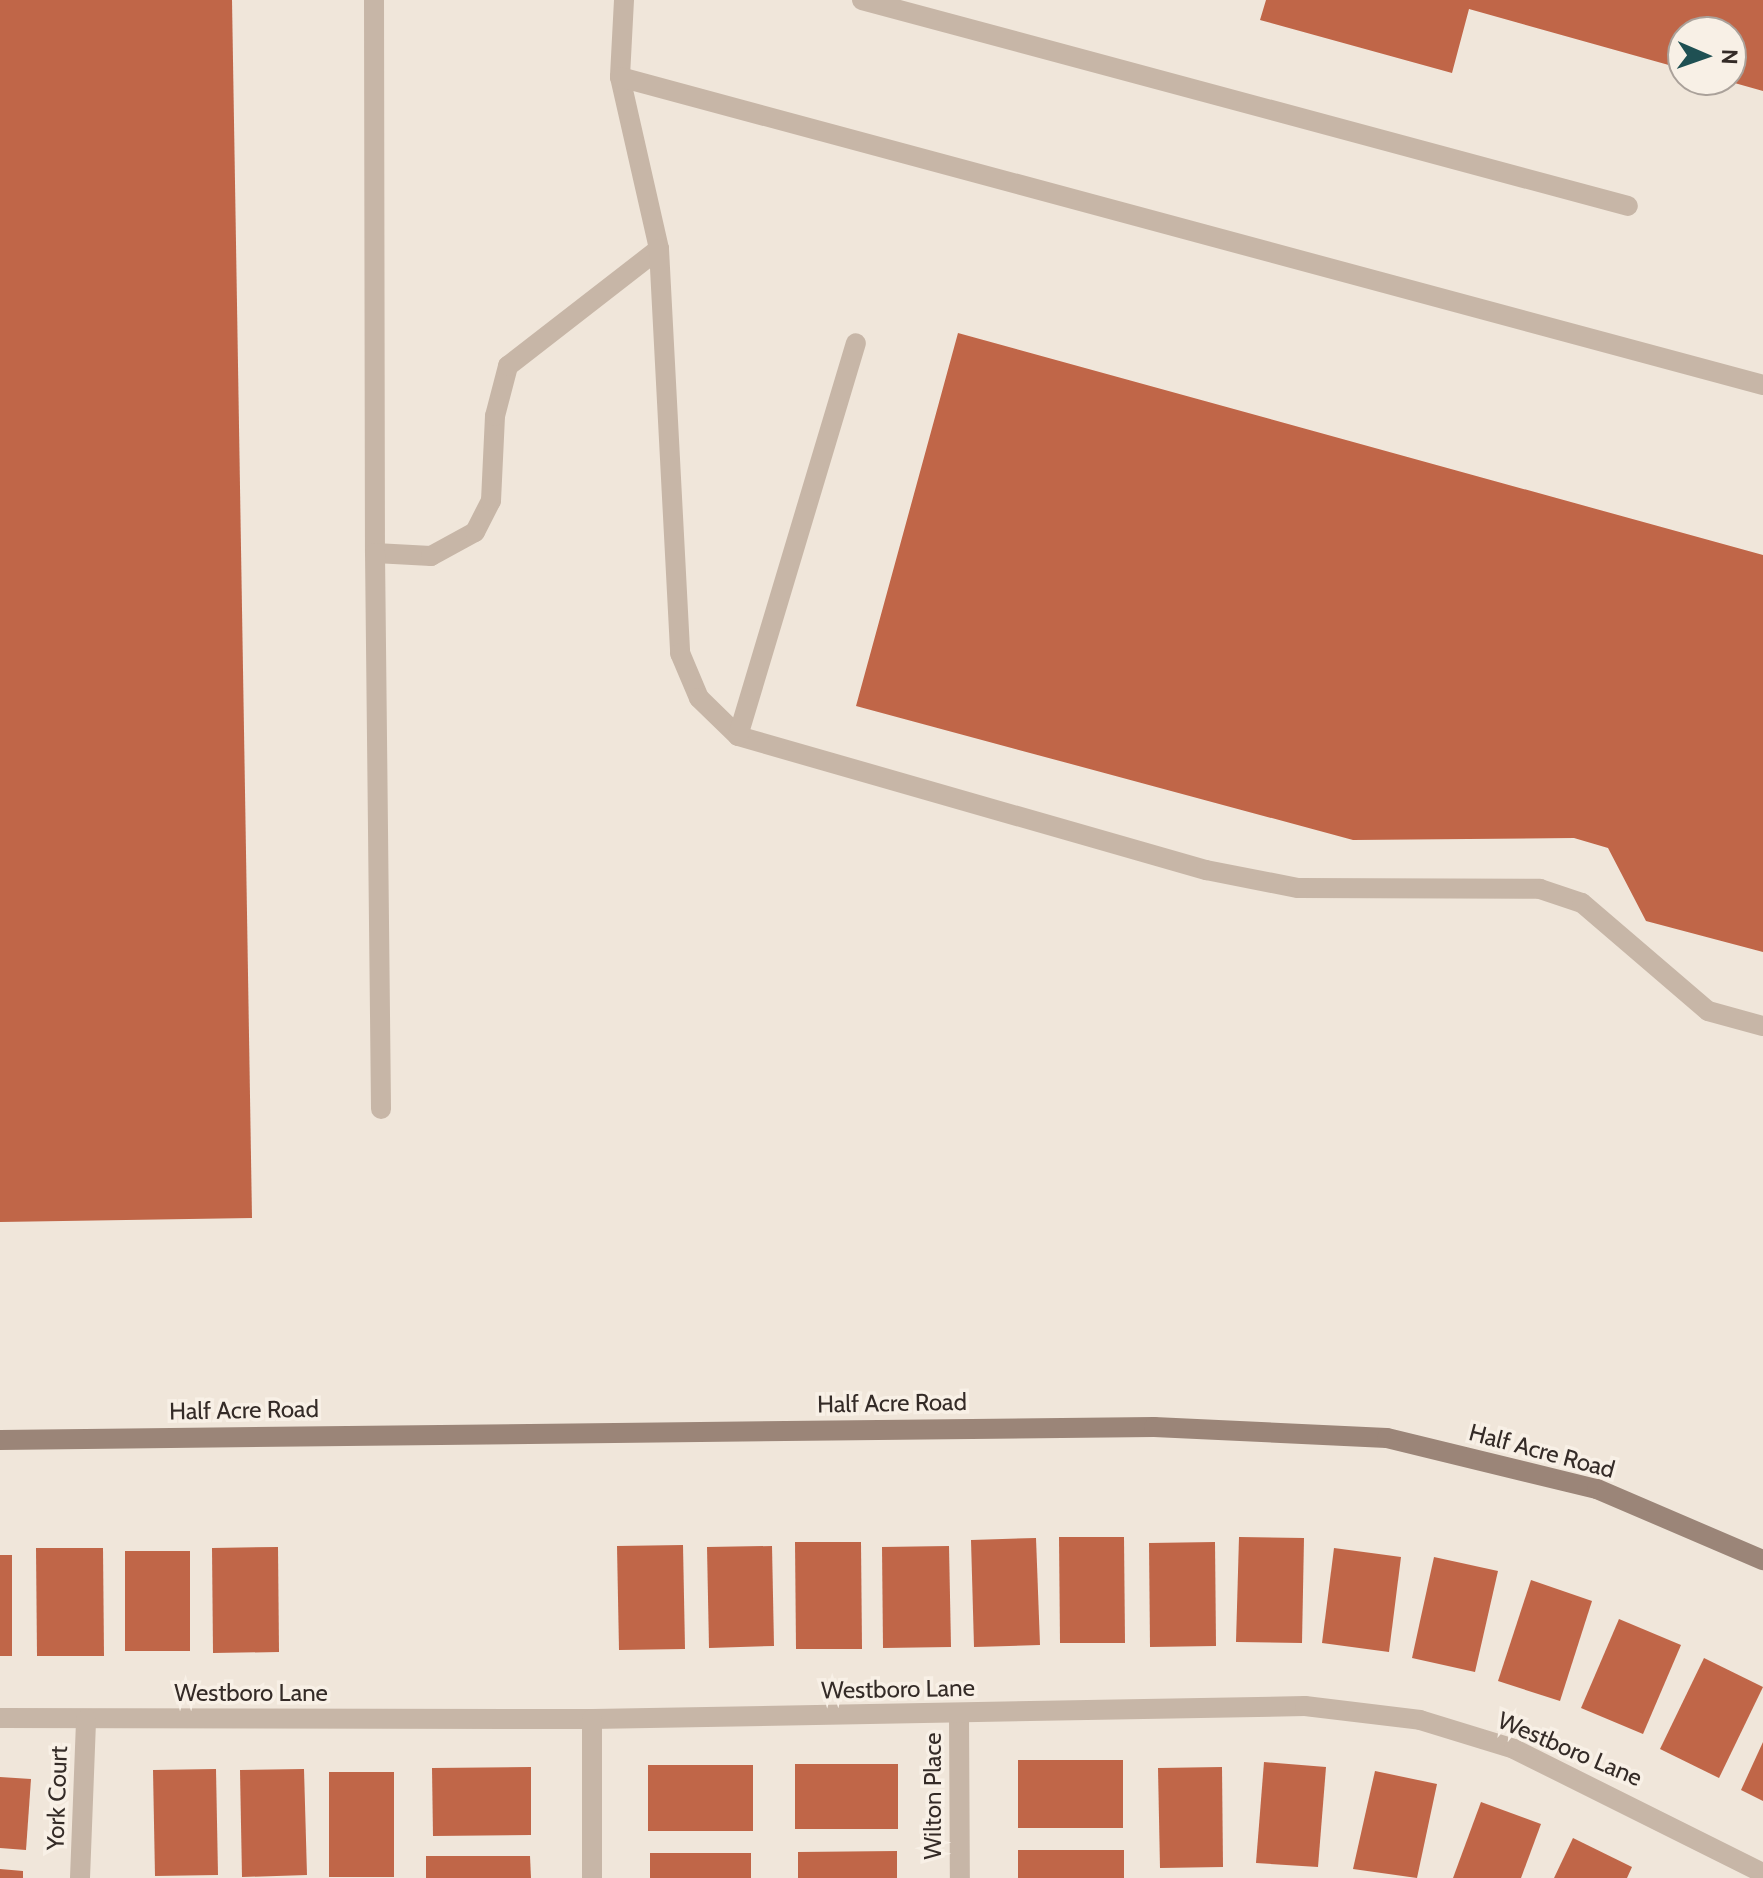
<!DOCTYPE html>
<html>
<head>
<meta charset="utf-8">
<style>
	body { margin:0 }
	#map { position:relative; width:1763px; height:1878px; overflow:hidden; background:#f0e6da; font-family:Cabin,sans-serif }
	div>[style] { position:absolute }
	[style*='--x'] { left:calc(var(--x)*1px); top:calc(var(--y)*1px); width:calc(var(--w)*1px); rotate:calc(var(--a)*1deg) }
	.building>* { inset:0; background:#c06648 }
	.lane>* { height:20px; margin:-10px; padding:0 10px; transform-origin:10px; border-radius:10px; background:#c7b6a7 }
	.street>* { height:20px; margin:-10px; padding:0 10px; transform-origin:10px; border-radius:10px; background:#c7b6a7 }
	.secondary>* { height:20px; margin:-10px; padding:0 10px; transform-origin:10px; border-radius:10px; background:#9b8578 }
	span { translate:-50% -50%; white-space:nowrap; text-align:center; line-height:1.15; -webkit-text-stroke:7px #f8f0e6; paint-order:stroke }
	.street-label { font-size:24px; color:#342b27 }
	.north { position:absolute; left:1667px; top:16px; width:80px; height:80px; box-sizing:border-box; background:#f8f0e6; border:2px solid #aaa19a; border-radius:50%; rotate:92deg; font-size:22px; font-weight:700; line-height:32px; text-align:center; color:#342b27 }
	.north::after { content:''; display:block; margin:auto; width:28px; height:36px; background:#1f5053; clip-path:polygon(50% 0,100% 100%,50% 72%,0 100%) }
</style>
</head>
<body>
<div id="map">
	<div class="building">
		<i style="clip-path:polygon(0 0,232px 0,252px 1218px,0 1222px)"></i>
		<i style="clip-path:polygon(1266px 0,1763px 0,1763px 91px,1731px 82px,1731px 32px,1683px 32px,1683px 69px,1469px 9px,1452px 73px,1260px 20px)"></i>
		<i style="clip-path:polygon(958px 333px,1763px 555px,1763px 952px,1646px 921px,1608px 848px,1574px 838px,1353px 840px,856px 706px)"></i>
		<i style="clip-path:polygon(1059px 1537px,1124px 1537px,1125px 1643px,1060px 1643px)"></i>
		<i style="clip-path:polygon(1239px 1537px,1304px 1538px,1302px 1643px,1236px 1642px)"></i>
		<i style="clip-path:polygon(1036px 1538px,1040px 1645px,974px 1647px,971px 1540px)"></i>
		<i style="clip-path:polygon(795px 1542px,861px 1542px,862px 1649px,796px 1649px)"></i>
		<i style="clip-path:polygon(1215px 1542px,1216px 1646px,1150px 1647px,1149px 1543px)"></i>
		<i style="clip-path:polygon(683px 1545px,685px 1649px,619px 1650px,617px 1546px)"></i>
		<i style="clip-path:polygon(772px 1546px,774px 1646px,709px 1648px,707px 1547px)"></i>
		<i style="clip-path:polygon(949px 1546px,951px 1647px,883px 1648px,882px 1547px)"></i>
		<i style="clip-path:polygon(278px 1547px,279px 1652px,213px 1653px,212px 1548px)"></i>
		<i style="clip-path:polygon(36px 1548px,103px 1548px,104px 1656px,37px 1656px)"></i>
		<i style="clip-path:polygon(1334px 1548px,1401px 1557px,1389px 1652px,1322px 1643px)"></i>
		<i style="clip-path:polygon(125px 1551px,190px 1551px,190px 1651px,125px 1651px)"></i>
		<i style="clip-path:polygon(0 1555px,12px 1555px,12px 1656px,0 1656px)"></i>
		<i style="clip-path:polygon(1434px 1557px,1498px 1571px,1475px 1672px,1412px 1658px)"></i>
		<i style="clip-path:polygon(1531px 1580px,1592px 1601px,1560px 1701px,1498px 1681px)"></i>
		<i style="clip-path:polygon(1619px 1619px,1681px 1645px,1643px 1734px,1581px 1708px)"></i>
		<i style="clip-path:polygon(1704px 1658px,1763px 1687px,1719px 1778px,1660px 1749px)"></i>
		<i style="clip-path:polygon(1763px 1742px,1763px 1801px,1741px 1790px)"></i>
		<i style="clip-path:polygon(1018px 1760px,1123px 1760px,1123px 1828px,1018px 1828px)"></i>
		<i style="clip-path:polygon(1264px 1762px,1326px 1767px,1318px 1867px,1256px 1863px)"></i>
		<i style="clip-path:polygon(795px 1764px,898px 1764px,898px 1829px,795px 1829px)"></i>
		<i style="clip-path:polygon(648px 1765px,753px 1765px,753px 1831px,648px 1831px)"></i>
		<i style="clip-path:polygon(531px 1767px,531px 1835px,433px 1836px,432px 1768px)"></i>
		<i style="clip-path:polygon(1222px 1767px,1223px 1867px,1160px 1868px,1158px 1768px)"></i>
		<i style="clip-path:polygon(216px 1769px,218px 1875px,155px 1876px,153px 1770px)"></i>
		<i style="clip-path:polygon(304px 1769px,307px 1875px,242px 1877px,240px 1770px)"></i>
		<i style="clip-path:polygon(1375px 1771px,1437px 1784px,1417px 1878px,1353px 1869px)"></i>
		<i style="clip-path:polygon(329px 1772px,394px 1772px,394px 1877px,329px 1877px)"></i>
		<i style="clip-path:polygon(0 1777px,31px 1779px,26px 1850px,0 1848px)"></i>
		<i style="clip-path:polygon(1481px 1802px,1541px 1824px,1521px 1878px,1453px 1878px)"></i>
		<i style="clip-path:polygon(1573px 1838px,1632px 1867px,1627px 1878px,1554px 1878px)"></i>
		<i style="clip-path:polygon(1018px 1850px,1124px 1850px,1124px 1878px,1018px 1878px)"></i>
		<i style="clip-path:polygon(897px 1851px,897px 1878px,798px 1878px,798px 1852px)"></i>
		<i style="clip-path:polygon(650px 1853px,751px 1853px,751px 1878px,650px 1878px)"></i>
		<i style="clip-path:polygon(426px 1856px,530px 1856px,531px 1878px,426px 1878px)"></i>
		<i style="clip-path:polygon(0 1869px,23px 1871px,23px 1878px,0 1878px)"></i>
	</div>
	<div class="lane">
		<i style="--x:374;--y:0;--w:553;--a:89.9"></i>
		<i style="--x:375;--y:553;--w:56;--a:3.1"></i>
		<i style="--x:431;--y:556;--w:50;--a:-28.6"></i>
		<i style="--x:475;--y:532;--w:35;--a:-63"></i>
		<i style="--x:491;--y:501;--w:85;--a:-87.3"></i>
		<i style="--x:495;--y:416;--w:52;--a:-75.4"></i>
		<i style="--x:508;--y:366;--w:191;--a:-37.8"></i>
		<i style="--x:624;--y:0;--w:77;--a:93"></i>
		<i style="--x:620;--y:77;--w:176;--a:77.2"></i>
		<i style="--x:659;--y:249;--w:405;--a:87"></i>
		<i style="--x:680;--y:653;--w:49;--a:67.1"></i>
		<i style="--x:699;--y:698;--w:54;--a:44.3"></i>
		<i style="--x:738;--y:736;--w:487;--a:16"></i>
		<i style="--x:1206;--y:870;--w:94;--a:11.1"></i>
		<i style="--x:1298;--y:888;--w:242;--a:0.2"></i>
		<i style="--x:1540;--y:889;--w:44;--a:18.4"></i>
		<i style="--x:1582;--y:903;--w:166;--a:40.6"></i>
		<i style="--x:1708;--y:1011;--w:57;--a:15.3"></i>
		<i style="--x:862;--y:0;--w:793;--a:15.05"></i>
		<i style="--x:620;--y:77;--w:1184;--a:15.08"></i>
		<i style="--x:375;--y:553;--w:556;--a:89.38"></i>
		<i style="--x:738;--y:736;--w:410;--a:-73.3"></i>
	</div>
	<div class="street">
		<i style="--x:959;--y:1714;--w:164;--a:89.7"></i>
		<i style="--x:0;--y:1718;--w:592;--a:0.1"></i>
		<i style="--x:592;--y:1719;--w:713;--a:-1.04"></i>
		<i style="--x:1305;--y:1706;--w:116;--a:6.9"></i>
		<i style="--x:1420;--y:1720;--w:98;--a:17.1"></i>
		<i style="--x:1514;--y:1749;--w:278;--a:26.5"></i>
		<i style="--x:80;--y:1878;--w:159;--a:-87.8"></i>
		<i style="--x:592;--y:1878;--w:159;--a:-90"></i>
	</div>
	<div class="secondary">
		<i style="--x:0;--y:1440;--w:1154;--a:-0.65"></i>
		<i style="--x:1154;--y:1427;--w:233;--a:2.7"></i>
		<i style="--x:1387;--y:1438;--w:216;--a:13.7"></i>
		<i style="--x:1597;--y:1489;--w:181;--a:23.2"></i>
	</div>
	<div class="street-label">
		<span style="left:892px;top:1403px;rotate:-1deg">Half Acre Road</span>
		<span style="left:244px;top:1410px;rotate:-1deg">Half Acre Road</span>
		<span style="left:1542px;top:1451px;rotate:15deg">Half Acre Road</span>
		<span style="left:898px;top:1689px;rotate:-1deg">Westboro Lane</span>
		<span style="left:251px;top:1693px">Westboro Lane</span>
		<span style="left:1570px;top:1749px;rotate:23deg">Westboro Lane</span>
		<span style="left:933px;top:1796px;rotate:-90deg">Wilton Place</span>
		<span style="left:57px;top:1798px;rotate:-88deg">York Court</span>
	</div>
	<div class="north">N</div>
</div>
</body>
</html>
